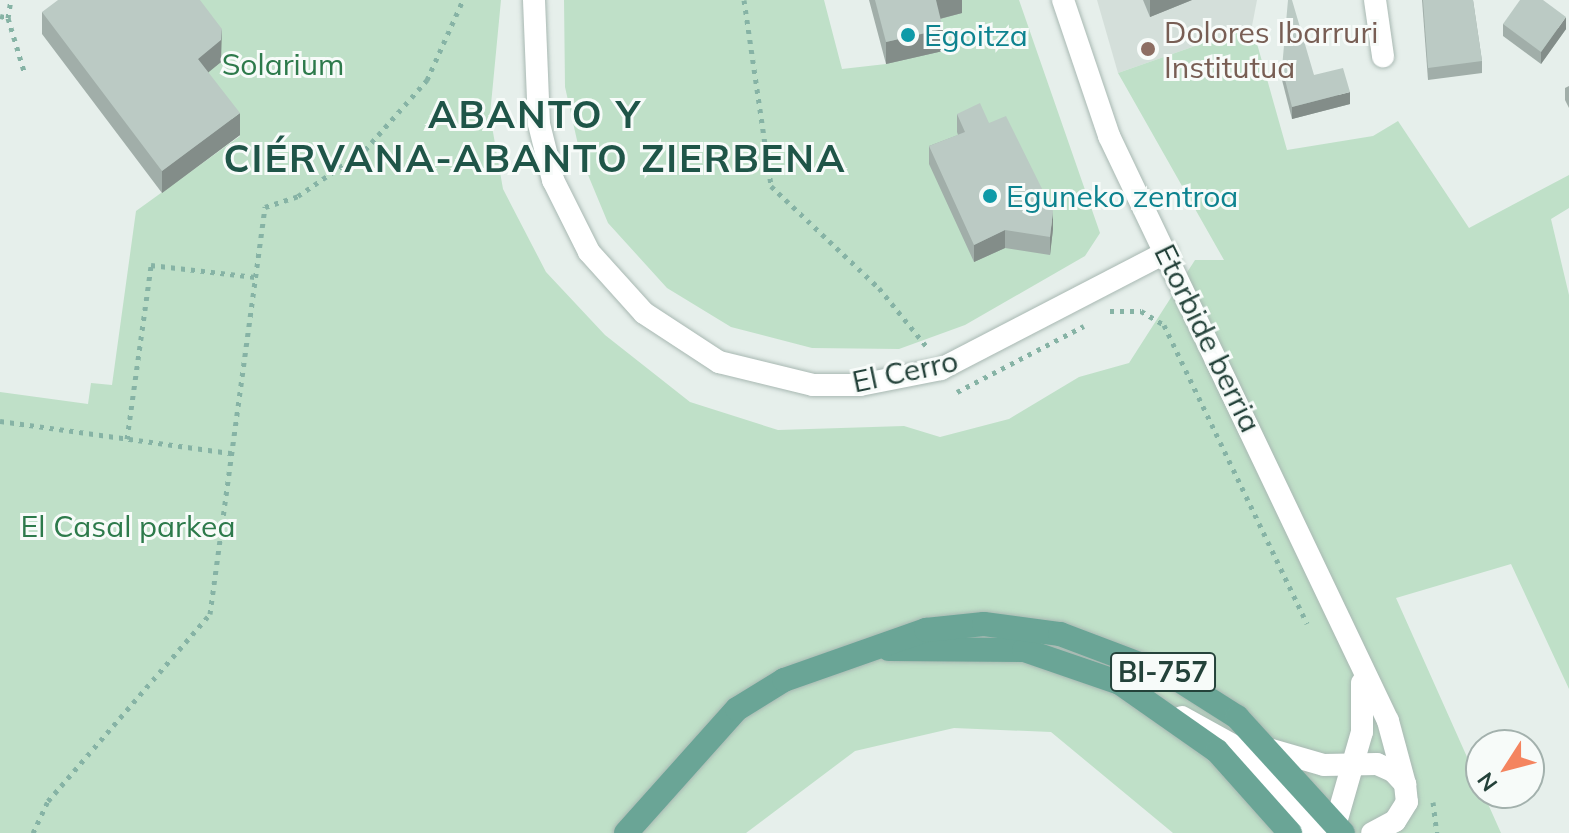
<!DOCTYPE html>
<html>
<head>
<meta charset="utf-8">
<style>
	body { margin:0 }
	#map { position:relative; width:1569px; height:833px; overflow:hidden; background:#e6efeb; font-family:Mulish,sans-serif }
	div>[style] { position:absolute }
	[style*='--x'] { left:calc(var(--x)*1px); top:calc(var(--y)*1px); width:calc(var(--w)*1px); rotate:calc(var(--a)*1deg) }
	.built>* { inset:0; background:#d4dfda }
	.green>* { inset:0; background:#bfe0c8 }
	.path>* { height:5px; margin-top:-2.5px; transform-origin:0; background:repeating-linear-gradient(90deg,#86b3a5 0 4px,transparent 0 10px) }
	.roads { filter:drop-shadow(0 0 2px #a8b8b2) drop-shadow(0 0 2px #a8b8b2) }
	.minor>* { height:22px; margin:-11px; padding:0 11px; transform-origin:11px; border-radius:11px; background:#fff }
	.primary>* { height:24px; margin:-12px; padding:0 12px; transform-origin:12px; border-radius:12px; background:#6aa596 }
	.wall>* { inset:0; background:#a1aea9 }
	.shaded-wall>* { inset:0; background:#838d89 }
	.building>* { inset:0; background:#bbcac4 }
	.dots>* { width:22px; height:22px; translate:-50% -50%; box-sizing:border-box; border:4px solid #f7fbf9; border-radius:50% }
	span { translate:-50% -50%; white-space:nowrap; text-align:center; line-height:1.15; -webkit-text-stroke:6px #f7fbf9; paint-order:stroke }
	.shield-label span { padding:2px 6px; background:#f7fbf9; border:2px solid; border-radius:6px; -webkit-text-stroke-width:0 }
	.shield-label { font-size:28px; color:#24423a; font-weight:700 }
	.education-label { font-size:30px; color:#785e54 }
	.left { translate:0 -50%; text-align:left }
	.culture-label { font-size:30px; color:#0d838f }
	.park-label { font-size:30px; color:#2d7a4b }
	.street-label { font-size:30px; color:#24423a }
	.district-label { font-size:38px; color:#1f5548; font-weight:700; letter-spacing:2px }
	.north { position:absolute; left:1465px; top:729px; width:80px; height:80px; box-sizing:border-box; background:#f7fbf9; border:2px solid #a3b1ad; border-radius:50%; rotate:234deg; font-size:22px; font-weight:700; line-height:32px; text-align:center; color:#24423a }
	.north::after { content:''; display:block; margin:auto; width:28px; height:36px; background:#f4845f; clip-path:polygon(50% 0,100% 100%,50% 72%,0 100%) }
</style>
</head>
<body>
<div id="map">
	<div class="built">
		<i style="clip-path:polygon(1097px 0,1257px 0,1252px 26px,1118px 73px)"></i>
	</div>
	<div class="green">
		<i style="clip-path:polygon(185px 0,501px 0,490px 115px,503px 189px,546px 272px,605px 335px,690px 402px,778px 430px,904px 426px,940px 437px,1009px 419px,1079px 377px,1129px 363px,1195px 260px,1224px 260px,1118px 73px,1252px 26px,1287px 150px,1373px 136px,1398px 121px,1469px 228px,1569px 175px,1569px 208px,1551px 219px,1569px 295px,1569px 689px,1511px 564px,1396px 598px,1501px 833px,1173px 833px,1051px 732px,954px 728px,855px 751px,746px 833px,0 833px,0 392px,88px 404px,91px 383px,112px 385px,136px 211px,240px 136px,197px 81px)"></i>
		<i style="clip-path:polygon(564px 0,824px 0,842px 69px,886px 64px,959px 0,1019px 0,1100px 233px,1085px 256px,965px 325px,899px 349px,812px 348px,731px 327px,667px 288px,608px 223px,581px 158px,565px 87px)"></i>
	</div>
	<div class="path">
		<i style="--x:744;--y:0;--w:188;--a:81.7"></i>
		<i style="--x:771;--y:186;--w:149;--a:43.4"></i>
		<i style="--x:879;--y:288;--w:76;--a:50.9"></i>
		<i style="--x:0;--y:16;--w:8;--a:14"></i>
		<i style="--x:8;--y:18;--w:18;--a:-81"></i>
		<i style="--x:8;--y:18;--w:55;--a:73.2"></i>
		<i style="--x:1110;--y:311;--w:31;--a:0"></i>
		<i style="--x:1141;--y:311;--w:27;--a:31"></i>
		<i style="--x:1164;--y:325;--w:331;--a:64.4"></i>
		<i style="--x:957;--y:392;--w:143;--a:-27.5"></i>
		<i style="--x:0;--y:421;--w:234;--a:7.9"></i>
		<i style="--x:127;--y:439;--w:176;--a:-82.1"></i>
		<i style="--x:151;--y:265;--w:105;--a:6.6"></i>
		<i style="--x:1433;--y:802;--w:31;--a:83"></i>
		<i style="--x:33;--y:833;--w:35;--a:-65"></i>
		<i style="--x:48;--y:801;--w:247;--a:-49.1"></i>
		<i style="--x:210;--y:614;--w:411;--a:-82.3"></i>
		<i style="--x:265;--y:207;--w:35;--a:-18"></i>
		<i style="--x:298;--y:196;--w:81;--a:-34.5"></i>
		<i style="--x:365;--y:150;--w:94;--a:-48.5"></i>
		<i style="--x:427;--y:80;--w:88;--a:-65.8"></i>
	</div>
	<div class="roads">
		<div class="minor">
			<i style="--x:534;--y:0;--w:124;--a:87.7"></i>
			<i style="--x:539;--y:124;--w:58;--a:76"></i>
			<i style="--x:553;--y:180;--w:80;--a:63.4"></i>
			<i style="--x:589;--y:252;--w:82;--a:48"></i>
			<i style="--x:644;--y:313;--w:90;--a:33.2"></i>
			<i style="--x:719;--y:362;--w:97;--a:13.7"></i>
			<i style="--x:813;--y:385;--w:47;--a:0"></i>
			<i style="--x:860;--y:385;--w:83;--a:-11.2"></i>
			<i style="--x:941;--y:369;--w:254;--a:-27.4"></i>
			<i style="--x:1063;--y:0;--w:144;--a:71.3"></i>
			<i style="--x:1109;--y:136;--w:648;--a:64.5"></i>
			<i style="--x:1388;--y:721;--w:65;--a:74.9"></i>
			<i style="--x:1375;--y:0;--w:57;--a:81.9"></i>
			<i style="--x:1182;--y:717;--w:60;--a:29.1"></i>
			<i style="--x:1234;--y:746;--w:112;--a:47.2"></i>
			<i style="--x:1310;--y:828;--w:18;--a:16"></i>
			<i style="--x:1272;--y:750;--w:54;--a:16.1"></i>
			<i style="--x:1324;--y:765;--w:53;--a:-1.1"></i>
			<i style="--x:1377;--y:764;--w:17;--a:24"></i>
			<i style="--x:1393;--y:771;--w:18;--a:47"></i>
			<i style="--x:1405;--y:784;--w:18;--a:84"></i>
			<i style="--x:1407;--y:802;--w:22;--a:122"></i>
			<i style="--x:1395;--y:821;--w:26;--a:152"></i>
			<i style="--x:1333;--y:833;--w:105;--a:-74"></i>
			<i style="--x:1362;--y:732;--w:49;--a:-90"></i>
		</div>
		<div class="primary">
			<i style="--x:889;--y:649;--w:135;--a:0.4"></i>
			<i style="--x:1024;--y:650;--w:102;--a:19"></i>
			<i style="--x:1120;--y:683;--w:118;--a:35"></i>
			<i style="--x:1217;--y:751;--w:110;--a:48.3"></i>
			<i style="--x:626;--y:833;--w:166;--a:-48.2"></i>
			<i style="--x:737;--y:709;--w:55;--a:-31.7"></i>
			<i style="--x:784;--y:680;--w:151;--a:-19.4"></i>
			<i style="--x:926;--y:630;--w:58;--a:-5.9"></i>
			<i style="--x:984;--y:624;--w:77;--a:7.5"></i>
			<i style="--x:1060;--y:634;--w:122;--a:20.7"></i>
			<i style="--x:1174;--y:677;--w:75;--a:32.4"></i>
			<i style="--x:1237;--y:717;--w:157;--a:47.6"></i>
		</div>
	</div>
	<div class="wall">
		<i style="clip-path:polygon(869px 0,962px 0,962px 13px,940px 19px,943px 51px,886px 64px)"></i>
		<i style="clip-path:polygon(1143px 0,1192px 0,1150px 17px)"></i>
		<i style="clip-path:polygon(1422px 0,1473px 0,1482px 61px,1482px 73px,1428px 80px)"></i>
		<i style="clip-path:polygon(42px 12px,221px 62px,208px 72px,240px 135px,162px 193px,42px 34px)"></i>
		<i style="clip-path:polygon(1503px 24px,1566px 29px,1541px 64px,1503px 36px)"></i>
		<i style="clip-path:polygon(1282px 68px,1314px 75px,1350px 104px,1292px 119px,1282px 80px)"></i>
		<i style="clip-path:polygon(1569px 86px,1569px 108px,1565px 100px,1565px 88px)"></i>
		<i style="clip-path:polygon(957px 114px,989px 123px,1053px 229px,1050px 255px,1005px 248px,974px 262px,929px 164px,929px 146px,958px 135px,957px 132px)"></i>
	</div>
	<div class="shaded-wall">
		<i style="clip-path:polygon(935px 0,962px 0,962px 13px,935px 20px)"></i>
		<i style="clip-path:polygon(1150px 0,1192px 0,1150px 17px)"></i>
		<i style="clip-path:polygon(1566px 17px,1566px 29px,1541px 64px,1541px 52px)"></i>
		<i style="clip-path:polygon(222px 29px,221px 62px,198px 81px,198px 59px)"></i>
		<i style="clip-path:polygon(943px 29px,943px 51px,886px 64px,886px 42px)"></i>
		<i style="clip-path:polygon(1350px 92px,1350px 104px,1292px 119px,1292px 107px)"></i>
		<i style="clip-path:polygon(240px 113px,240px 135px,162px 193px,162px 171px)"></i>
		<i style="clip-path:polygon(1053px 211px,1053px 229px,1050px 255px,1050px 237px)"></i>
		<i style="clip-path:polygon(1005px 230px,1005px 248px,974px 262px,974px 245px)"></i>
	</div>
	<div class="building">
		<i style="clip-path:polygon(58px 0,200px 0,222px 29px,221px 40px,198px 59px,240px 113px,162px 171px,42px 12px)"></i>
		<i style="clip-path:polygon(875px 0,936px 0,943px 29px,886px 42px)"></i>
		<i style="clip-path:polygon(1288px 0,1292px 0,1314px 75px,1343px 68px,1350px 92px,1292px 107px,1282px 68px)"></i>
		<i style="clip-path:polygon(1423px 0,1473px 0,1482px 61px,1428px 68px)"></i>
		<i style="clip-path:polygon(1520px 0,1543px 0,1566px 17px,1541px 52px,1503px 24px)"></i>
		<i style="clip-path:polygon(980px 103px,989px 123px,1006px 116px,1053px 211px,1050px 237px,1005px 230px,974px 245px,929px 146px,965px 132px,957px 114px)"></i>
	</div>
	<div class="dots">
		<i style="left:908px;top:35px;background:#0f9aa8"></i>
		<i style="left:1148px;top:49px;background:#8d6e63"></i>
		<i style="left:990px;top:196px;background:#0f9aa8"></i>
	</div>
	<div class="shield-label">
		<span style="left:1163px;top:672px">BI-757</span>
	</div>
	<div class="education-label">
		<span class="left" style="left:1164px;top:49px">Dolores Ibarruri<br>Institutua</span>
	</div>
	<div class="culture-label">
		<span class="left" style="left:924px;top:35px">Egoitza</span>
		<span class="left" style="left:1006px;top:196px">Eguneko zentroa</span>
	</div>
	<div class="park-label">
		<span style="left:283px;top:64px">Solarium</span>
		<span style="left:128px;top:526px">El Casal parkea</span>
	</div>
	<div class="street-label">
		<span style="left:1208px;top:338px;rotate:64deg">Etorbide berria</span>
		<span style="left:905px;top:371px;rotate:-12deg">El Cerro</span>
	</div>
	<div class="district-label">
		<span style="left:535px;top:137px">ABANTO Y<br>CIÉRVANA-ABANTO ZIERBENA</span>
	</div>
	<div class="north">N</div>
</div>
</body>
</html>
